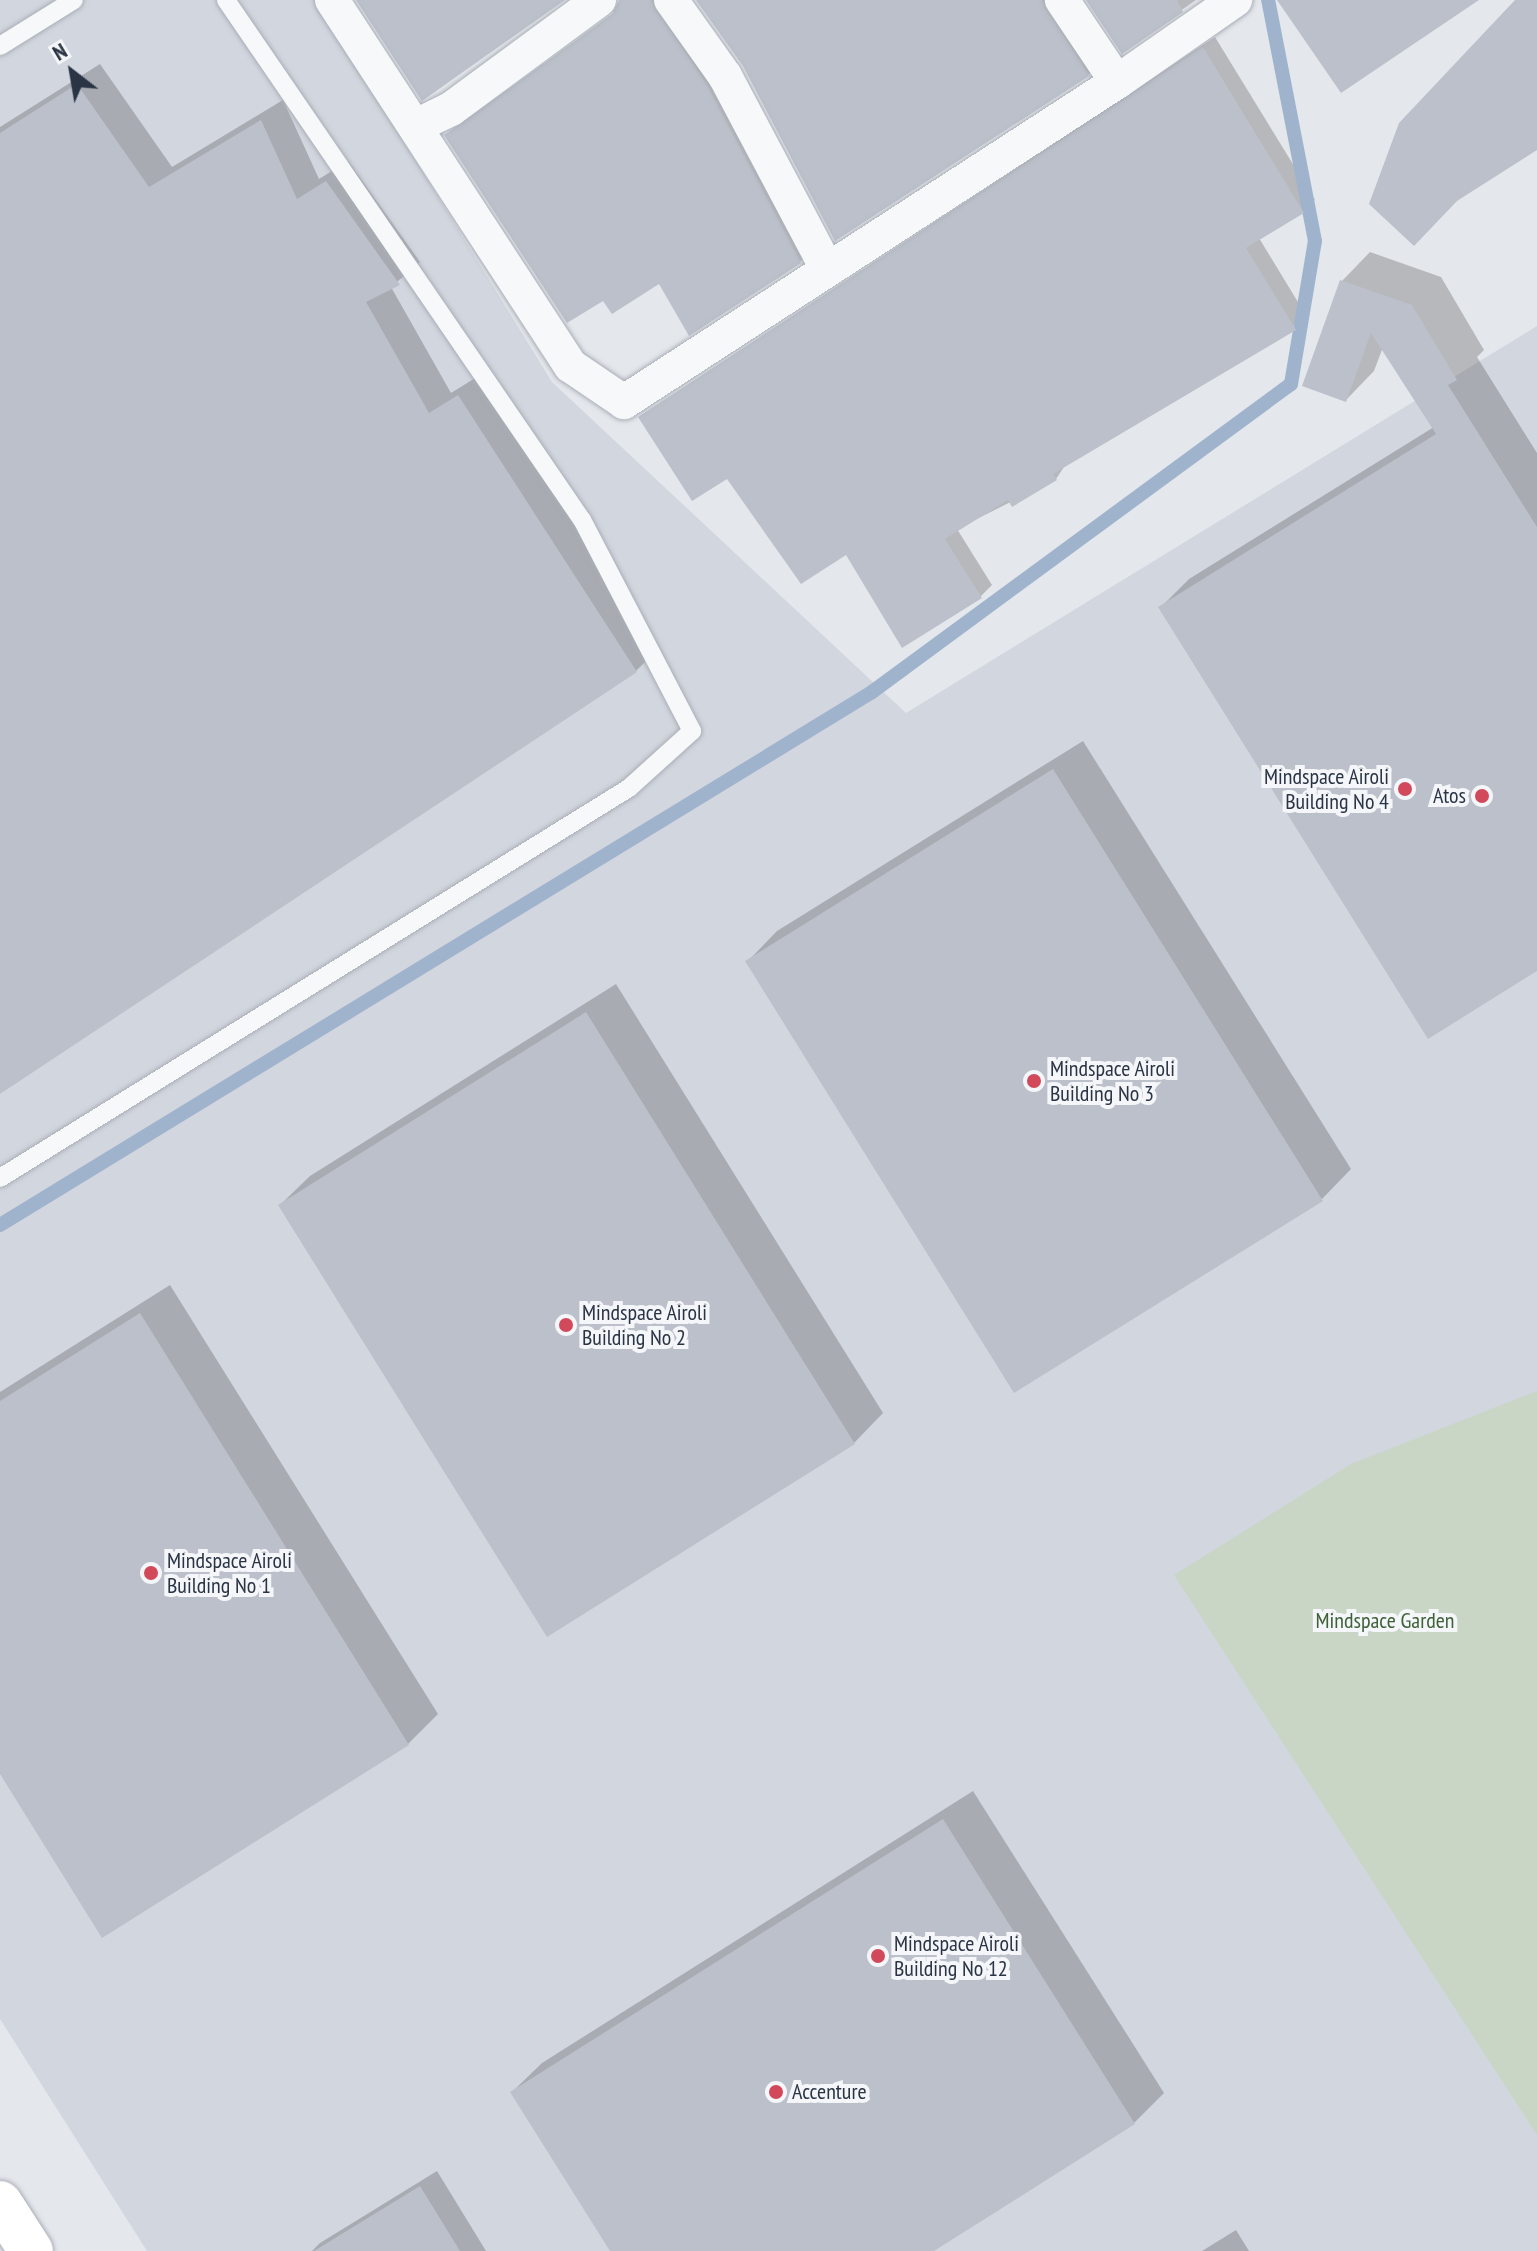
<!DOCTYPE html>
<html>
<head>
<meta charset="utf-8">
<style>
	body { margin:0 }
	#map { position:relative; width:1537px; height:2251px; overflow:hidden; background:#e4e7ec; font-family:"PT Sans Narrow",sans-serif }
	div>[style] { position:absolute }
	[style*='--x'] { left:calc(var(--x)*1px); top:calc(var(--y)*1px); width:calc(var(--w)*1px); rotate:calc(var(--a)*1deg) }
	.built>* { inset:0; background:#d2d6de }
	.green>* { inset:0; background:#c9d6c5 }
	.shadow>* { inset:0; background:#0003 }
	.stream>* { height:14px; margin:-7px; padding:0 7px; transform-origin:7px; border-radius:7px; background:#9fb4cc }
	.building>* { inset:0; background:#bbc0ca }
	.roads { filter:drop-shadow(0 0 2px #a9aeb7) drop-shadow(0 0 2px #a9aeb7) }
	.lane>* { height:18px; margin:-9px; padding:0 9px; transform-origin:9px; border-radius:9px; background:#f7f8fa }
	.street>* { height:34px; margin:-17px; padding:0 17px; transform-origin:17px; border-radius:17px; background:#f7f8fa }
	.primary>* { height:44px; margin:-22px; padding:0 22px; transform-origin:22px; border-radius:22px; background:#fff }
	.dots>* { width:22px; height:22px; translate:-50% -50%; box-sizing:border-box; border:4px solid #f4f6f9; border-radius:50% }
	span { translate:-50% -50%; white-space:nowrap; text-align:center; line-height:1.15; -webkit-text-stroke:8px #f4f6f9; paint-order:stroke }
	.poi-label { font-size:22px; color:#2b3445 }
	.right { translate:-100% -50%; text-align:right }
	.left { translate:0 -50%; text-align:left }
	.park-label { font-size:22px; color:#3f6138 }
	.north { position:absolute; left:32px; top:32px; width:80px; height:80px; -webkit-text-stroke:6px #f4f6f9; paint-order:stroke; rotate:329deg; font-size:22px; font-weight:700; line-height:32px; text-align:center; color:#2b3445 }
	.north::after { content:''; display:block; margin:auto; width:28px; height:36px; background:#2b3445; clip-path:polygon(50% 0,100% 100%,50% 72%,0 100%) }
</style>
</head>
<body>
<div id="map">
	<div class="built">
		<i style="clip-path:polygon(0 0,317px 0,552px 382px,906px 713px,1537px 326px,1537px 2251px,147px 2251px,0 2019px)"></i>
	</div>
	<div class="green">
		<i style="clip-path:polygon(1537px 1391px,1537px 2135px,1174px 1575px,1351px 1464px)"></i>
	</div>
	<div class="shadow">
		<i style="clip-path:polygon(620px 0,666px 0,812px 250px,800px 262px,660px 281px,604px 298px,446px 135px,615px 12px)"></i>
		<i style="clip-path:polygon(698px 0,1055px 0,1098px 65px,1088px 75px,744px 65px)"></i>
		<i style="clip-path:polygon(1088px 0,1196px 0,1123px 51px)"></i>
		<i style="clip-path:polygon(1215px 37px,1315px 200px,1259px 238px,1307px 317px,1066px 464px,1056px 479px,957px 529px,992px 585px,981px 596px,846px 553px,640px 417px)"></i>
		<i style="clip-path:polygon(100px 64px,172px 167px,283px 100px,319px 179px,348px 161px,420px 262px,391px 287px,451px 393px,480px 375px,657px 650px,636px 671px,0 1091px,0 127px)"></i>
		<i style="clip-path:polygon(1370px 252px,1441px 277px,1484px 350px,1477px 357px,1537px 453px,1537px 969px,1161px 607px,1189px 579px,1434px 427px,1383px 347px,1374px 371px,1346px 400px,1342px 281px)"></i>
		<i style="clip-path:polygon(1083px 741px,1351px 1169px,1322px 1199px,748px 961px,777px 931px)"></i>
		<i style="clip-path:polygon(616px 984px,883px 1413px,854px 1443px,280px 1205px,310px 1176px)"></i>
		<i style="clip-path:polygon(170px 1285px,438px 1714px,408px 1744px,102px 1935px,0 1771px,0 1392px)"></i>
		<i style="clip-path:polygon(973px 1791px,1164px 2093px,1134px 2123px,931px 2251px,612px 2251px,512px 2092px,542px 2063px)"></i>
		<i style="clip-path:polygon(437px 2171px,486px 2251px,312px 2251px,320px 2243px)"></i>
		<i style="clip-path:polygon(1236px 2230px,1249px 2251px,1202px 2251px)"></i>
	</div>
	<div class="stream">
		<i style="--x:0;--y:1225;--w:1022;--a:-31.43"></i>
		<i style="--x:872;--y:692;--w:520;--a:-36.32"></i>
		<i style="--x:1291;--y:384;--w:145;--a:-80.5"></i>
		<i style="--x:1315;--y:241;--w:246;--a:-101"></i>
	</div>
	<div class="building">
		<i style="clip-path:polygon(356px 0,565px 0,422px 101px)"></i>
		<i style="clip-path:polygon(619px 0,651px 0,708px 87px,801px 263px,689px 336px,659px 284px,612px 314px,603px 301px,567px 323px,444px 135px,611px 16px)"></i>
		<i style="clip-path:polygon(696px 0,1042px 0,1089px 76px,835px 241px,743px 66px)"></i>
		<i style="clip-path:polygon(1086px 0,1177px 0,1183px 12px,1122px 54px)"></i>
		<i style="clip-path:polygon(1277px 0,1479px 0,1341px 93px)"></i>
		<i style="clip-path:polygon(1515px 0,1537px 0,1537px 150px,1457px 201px,1414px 246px,1369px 204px,1399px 123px)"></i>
		<i style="clip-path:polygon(1203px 47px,1304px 213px,1246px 248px,1296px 330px,1053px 474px,1057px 480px,1012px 507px,1008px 500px,945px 539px,982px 598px,902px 648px,846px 555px,801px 584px,727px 479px,692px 501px,638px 417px)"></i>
		<i style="clip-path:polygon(77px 84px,149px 187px,261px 120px,297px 199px,326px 181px,400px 285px,366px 302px,429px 413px,458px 395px,637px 672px,0 1094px,0 133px)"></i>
		<i style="clip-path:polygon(1340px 280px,1412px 305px,1457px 380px,1448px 385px,1537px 527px,1537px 971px,1428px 1039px,1158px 607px,1436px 434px,1371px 333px,1346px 402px,1302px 386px)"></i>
		<i style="clip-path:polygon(1053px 769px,1323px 1201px,1014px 1393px,745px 961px)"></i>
		<i style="clip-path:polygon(586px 1012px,855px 1444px,547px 1637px,278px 1205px)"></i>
		<i style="clip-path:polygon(140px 1313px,409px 1745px,102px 1938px,0 1774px,0 1401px)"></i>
		<i style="clip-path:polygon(943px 1819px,1135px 2124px,934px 2251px,610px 2251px,510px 2092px)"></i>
		<i style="clip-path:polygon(420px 2186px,460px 2251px,314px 2251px)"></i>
	</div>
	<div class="roads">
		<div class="lane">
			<i style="--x:0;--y:46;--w:87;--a:-31.9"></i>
			<i style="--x:0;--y:1178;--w:740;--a:-31.8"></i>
			<i style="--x:629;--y:788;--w:85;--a:-42.1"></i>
			<i style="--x:692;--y:731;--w:238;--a:-117.5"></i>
			<i style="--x:582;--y:520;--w:630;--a:-124.4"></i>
		</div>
		<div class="street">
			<i style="--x:332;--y:0;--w:437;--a:56.9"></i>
			<i style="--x:571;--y:366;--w:64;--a:34.2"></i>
			<i style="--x:624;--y:402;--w:588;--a:-32.99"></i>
			<i style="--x:1117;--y:82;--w:99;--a:-123.9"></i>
			<i style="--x:671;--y:0;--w:93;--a:54.6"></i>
			<i style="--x:725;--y:76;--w:216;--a:62.1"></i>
			<i style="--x:1117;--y:82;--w:144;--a:-34.8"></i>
			<i style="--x:416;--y:126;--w:39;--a:-26"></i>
			<i style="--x:451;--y:109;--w:184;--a:-36.4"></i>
		</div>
		<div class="primary">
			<i style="--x:0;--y:2203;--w:57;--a:57.1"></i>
		</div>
	</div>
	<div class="dots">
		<i style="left:1405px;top:789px;background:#d1495b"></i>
		<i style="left:1482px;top:796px;background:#d1495b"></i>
		<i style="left:1034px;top:1081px;background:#d1495b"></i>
		<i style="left:566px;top:1325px;background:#d1495b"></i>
		<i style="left:151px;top:1573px;background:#d1495b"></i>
		<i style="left:878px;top:1956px;background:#d1495b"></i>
		<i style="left:776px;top:2092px;background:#d1495b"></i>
	</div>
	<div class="poi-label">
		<span class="right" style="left:1389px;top:789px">Mindspace Airoli<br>Building No 4</span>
		<span class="right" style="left:1466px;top:796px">Atos</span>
		<span class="left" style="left:1050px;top:1081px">Mindspace Airoli<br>Building No 3</span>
		<span class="left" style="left:582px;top:1325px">Mindspace Airoli<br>Building No 2</span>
		<span class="left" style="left:167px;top:1573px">Mindspace Airoli<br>Building No 1</span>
		<span class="left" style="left:894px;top:1956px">Mindspace Airoli<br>Building No 12</span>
		<span class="left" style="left:792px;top:2092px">Accenture</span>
	</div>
	<div class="park-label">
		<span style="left:1385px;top:1621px">Mindspace Garden</span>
	</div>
	<div class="north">N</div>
</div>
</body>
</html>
